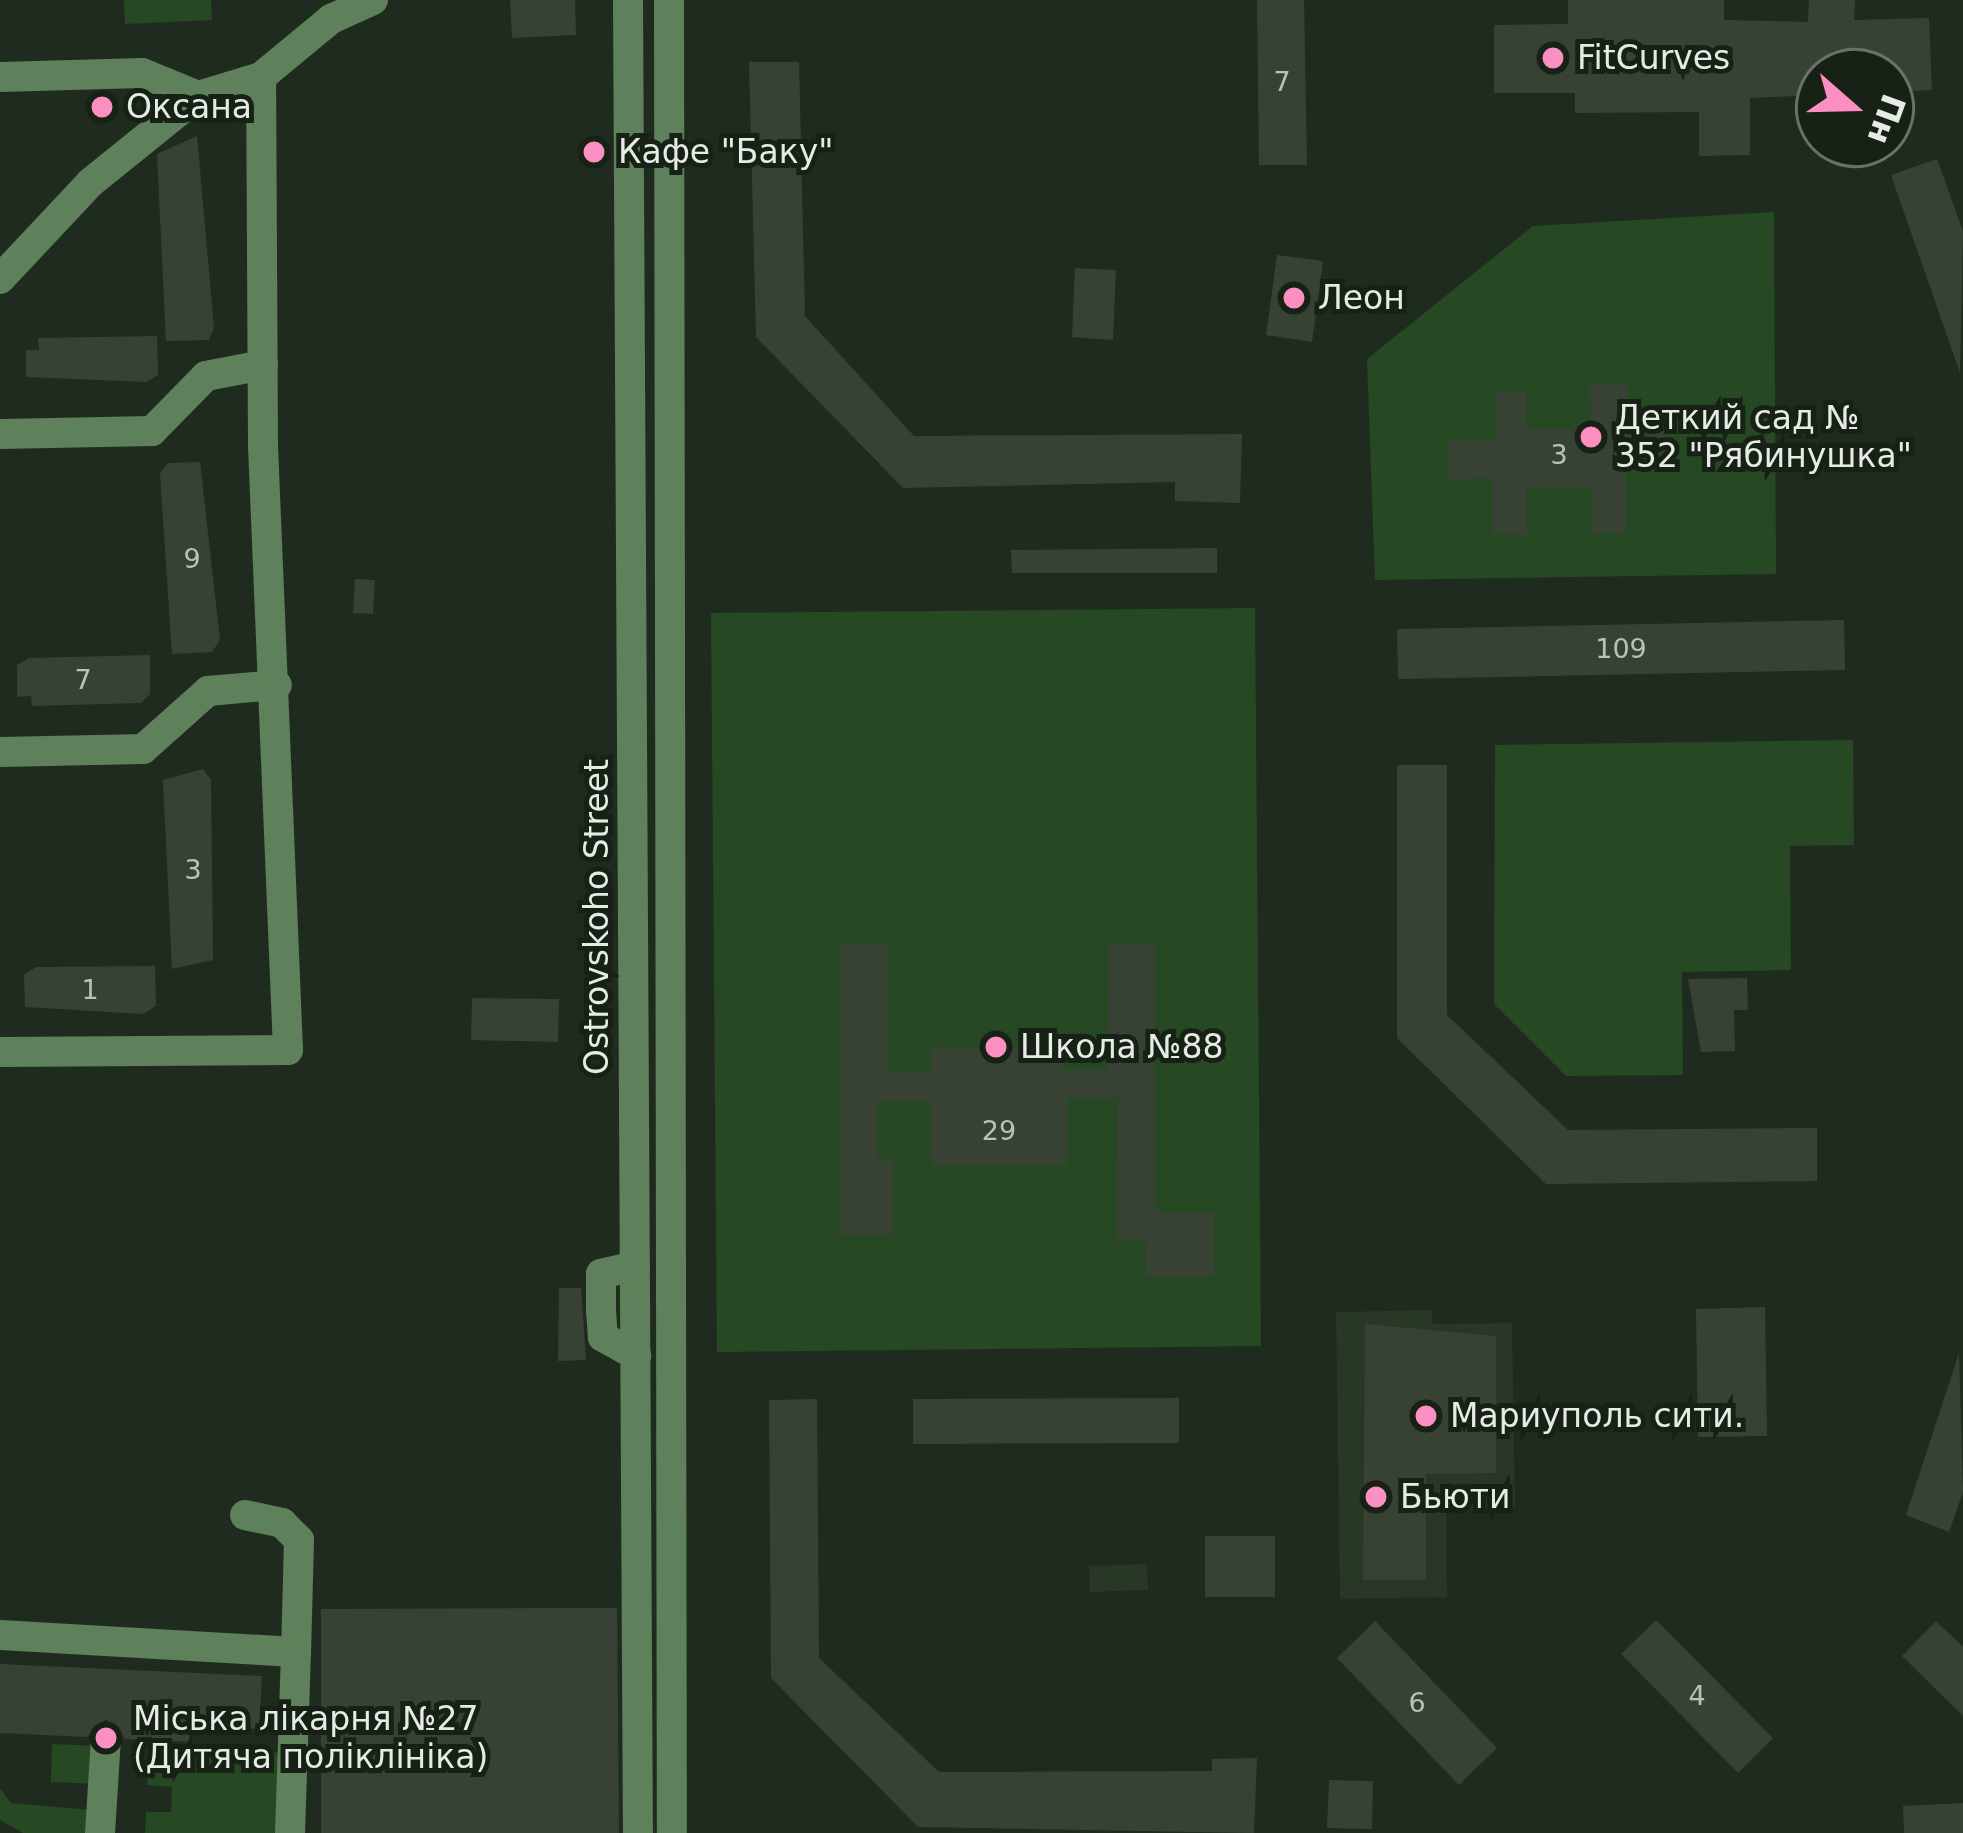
<!DOCTYPE html>
<html>
<head>
<meta charset="utf-8">
<style>
	body { margin:0 }
	#map { position:relative; width:1963px; height:1833px; overflow:hidden; background:#202b1f; font-family:"DejaVu Sans",sans-serif }
	div>[style] { position:absolute }
	[style*='--x'] { left:calc(var(--x)*1px); top:calc(var(--y)*1px); width:calc(var(--w)*1px); rotate:calc(var(--a)*1deg) }
	.built>* { inset:0; background:#283726 }
	.green>* { inset:0; background:#264823 }
	.building>* { inset:0; background:#374235 }
	.minor>* { height:30px; margin:-15px; padding:0 15px; transform-origin:15px; border-radius:15px; background:#5e805a }
	.dots>* { width:33px; height:33px; translate:-50% -50%; box-sizing:border-box; border:6px solid #172116; border-radius:50% }
	span { translate:-50% -50%; white-space:nowrap; text-align:center; line-height:1.15; -webkit-text-stroke:10px #172116; paint-order:stroke }
	.number-label { font-size:27px; color:#bac2b8 }
	.number-label span { -webkit-text-stroke-width:0 }
	.poi-label { font-size:33px; color:#e5ece4 }
	.left { translate:0 -50%; text-align:left }
	.street-label { font-size:33px; color:#e5ece4 }
	.north { position:absolute; left:1795px; top:48px; width:120px; height:120px; box-sizing:border-box; background:#172116; border:3px solid #697268; border-radius:50%; rotate:110deg; font-size:33px; font-weight:700; line-height:48px; text-align:center; color:#e5ece4 }
	.north::after { content:''; display:block; margin:auto; width:42px; height:54px; background:#fc8fc1; clip-path:polygon(50% 0,100% 100%,50% 72%,0 100%) }
</style>
</head>
<body>
<div id="map">
	<div class="built">
		<i style="clip-path:polygon(1432px 1310px,1433px 1324px,1512px 1323px,1515px 1507px,1446px 1509px,1447px 1597px,1340px 1599px,1336px 1312px)"></i>
		<i style="clip-path:polygon(1147px 1564px,1148px 1590px,1090px 1592px,1089px 1566px)"></i>
	</div>
	<div class="green">
		<i style="clip-path:polygon(124px 0,211px 0,212px 20px,125px 24px)"></i>
		<i style="clip-path:polygon(1774px 212px,1776px 574px,1375px 580px,1367px 359px,1533px 226px)"></i>
		<i style="clip-path:polygon(1255px 608px,1261px 1346px,717px 1352px,711px 613px)"></i>
		<i style="clip-path:polygon(1853px 740px,1854px 845px,1790px 846px,1791px 970px,1682px 972px,1683px 1075px,1566px 1076px,1494px 1004px,1495px 745px)"></i>
		<i style="clip-path:polygon(52px 1744px,102px 1746px,100px 1784px,51px 1782px)"></i>
		<i style="clip-path:polygon(149px 1747px,285px 1753px,281px 1833px,145px 1833px,146px 1812px,171px 1812px,172px 1787px,147px 1785px)"></i>
		<i style="clip-path:polygon(0 1788px,11px 1803px,91px 1810px,90px 1833px,23px 1833px,0 1820px)"></i>
	</div>
	<div class="building">
		<i style="clip-path:polygon(510px 0,575px 0,576px 35px,512px 38px)"></i>
		<i style="clip-path:polygon(1257px 0,1304px 0,1307px 165px,1259px 165px)"></i>
		<i style="clip-path:polygon(1568px 0,1724px 0,1724px 20px,1808px 22px,1809px 0,1855px 0,1854px 20px,1929px 18px,1932px 90px,1891px 92px,1891px 72px,1819px 72px,1819px 95px,1750px 98px,1750px 155px,1699px 156px,1699px 112px,1575px 113px,1575px 93px,1494px 93px,1494px 25px,1568px 24px)"></i>
		<i style="clip-path:polygon(749px 62px,799px 62px,805px 316px,914px 436px,1242px 434px,1240px 503px,1175px 501px,1175px 482px,903px 488px,756px 337px)"></i>
		<i style="clip-path:polygon(197px 136px,214px 328px,209px 340px,166px 341px,157px 154px)"></i>
		<i style="clip-path:polygon(1937px 159px,1963px 231px,1960px 373px,1891px 175px)"></i>
		<i style="clip-path:polygon(1277px 255px,1323px 261px,1312px 342px,1266px 335px)"></i>
		<i style="clip-path:polygon(1075px 268px,1116px 270px,1113px 340px,1072px 337px)"></i>
		<i style="clip-path:polygon(157px 336px,158px 375px,146px 382px,26px 377px,26px 350px,39px 350px,38px 338px)"></i>
		<i style="clip-path:polygon(1590px 384px,1628px 384px,1628px 435px,1669px 434px,1669px 471px,1626px 471px,1626px 533px,1591px 533px,1591px 487px,1526px 488px,1526px 534px,1492px 534px,1492px 478px,1449px 479px,1449px 440px,1495px 439px,1495px 391px,1526px 391px,1526px 428px,1591px 428px)"></i>
		<i style="clip-path:polygon(200px 462px,220px 640px,212px 652px,172px 654px,160px 473px,168px 463px)"></i>
		<i style="clip-path:polygon(1217px 548px,1217px 573px,1012px 573px,1011px 550px)"></i>
		<i style="clip-path:polygon(355px 579px,375px 580px,373px 614px,353px 613px)"></i>
		<i style="clip-path:polygon(1844px 620px,1845px 670px,1398px 679px,1397px 629px)"></i>
		<i style="clip-path:polygon(150px 655px,150px 694px,141px 703px,32px 706px,31px 696px,17px 697px,17px 665px,29px 658px)"></i>
		<i style="clip-path:polygon(1397px 765px,1447px 765px,1447px 1015px,1568px 1130px,1817px 1128px,1817px 1181px,1546px 1184px,1397px 1038px)"></i>
		<i style="clip-path:polygon(203px 769px,211px 780px,213px 960px,172px 969px,163px 780px)"></i>
		<i style="clip-path:polygon(840px 944px,887px 944px,887px 1071px,931px 1071px,931px 1047px,1064px 1047px,1064px 1070px,1108px 1070px,1109px 944px,1155px 944px,1155px 1212px,1214px 1212px,1214px 1277px,1146px 1277px,1146px 1241px,1117px 1241px,1118px 1098px,1067px 1098px,1067px 1165px,931px 1165px,931px 1101px,877px 1101px,877px 1160px,893px 1160px,893px 1235px,839px 1235px)"></i>
		<i style="clip-path:polygon(155px 966px,156px 1006px,143px 1014px,25px 1007px,24px 975px,36px 967px)"></i>
		<i style="clip-path:polygon(1747px 978px,1748px 1010px,1734px 1010px,1735px 1051px,1701px 1052px,1688px 979px)"></i>
		<i style="clip-path:polygon(472px 998px,559px 999px,558px 1042px,471px 1040px)"></i>
		<i style="clip-path:polygon(559px 1288px,581px 1288px,586px 1360px,558px 1361px)"></i>
		<i style="clip-path:polygon(1765px 1307px,1767px 1436px,1698px 1437px,1696px 1309px)"></i>
		<i style="clip-path:polygon(1365px 1324px,1496px 1336px,1496px 1473px,1426px 1474px,1426px 1580px,1363px 1580px)"></i>
		<i style="clip-path:polygon(1959px 1353px,1963px 1492px,1949px 1532px,1906px 1515px)"></i>
		<i style="clip-path:polygon(1179px 1398px,1179px 1443px,913px 1444px,913px 1399px)"></i>
		<i style="clip-path:polygon(817px 1399px,819px 1658px,939px 1772px,1212px 1771px,1212px 1759px,1257px 1758px,1254px 1833px,918px 1827px,771px 1678px,769px 1400px)"></i>
		<i style="clip-path:polygon(1205px 1536px,1275px 1536px,1275px 1597px,1205px 1597px)"></i>
		<i style="clip-path:polygon(617px 1608px,619px 1833px,321px 1833px,321px 1609px)"></i>
		<i style="clip-path:polygon(1656px 1620px,1773px 1738px,1738px 1773px,1621px 1654px)"></i>
		<i style="clip-path:polygon(1375px 1621px,1497px 1748px,1459px 1785px,1337px 1658px)"></i>
		<i style="clip-path:polygon(1936px 1621px,1963px 1647px,1963px 1716px,1902px 1656px)"></i>
		<i style="clip-path:polygon(0 1664px,262px 1676px,259px 1729px,190px 1726px,189px 1742px,125px 1739px,106px 1719px,87px 1737px,0 1733px)"></i>
		<i style="clip-path:polygon(1329px 1780px,1373px 1781px,1372px 1829px,1327px 1828px)"></i>
		<i style="clip-path:polygon(1963px 1803px,1963px 1833px,1904px 1833px,1903px 1806px)"></i>
	</div>
	<div class="minor">
		<i style="--x:628;--y:0;--w:1833;--a:89.69"></i>
		<i style="--x:669;--y:0;--w:1833;--a:89.91"></i>
		<i style="--x:0;--y:77;--w:142;--a:-1.6"></i>
		<i style="--x:142;--y:73;--w:61;--a:22.3"></i>
		<i style="--x:198;--y:96;--w:66;--a:-16.8"></i>
		<i style="--x:261;--y:77;--w:91;--a:-39.6"></i>
		<i style="--x:331;--y:19;--w:46;--a:-24.3"></i>
		<i style="--x:0;--y:279;--w:132;--a:-46.8"></i>
		<i style="--x:90;--y:183;--w:139;--a:-38.9"></i>
		<i style="--x:0;--y:434;--w:152;--a:-1.1"></i>
		<i style="--x:152;--y:431;--w:77;--a:-45.5"></i>
		<i style="--x:206;--y:376;--w:58;--a:-10.9"></i>
		<i style="--x:0;--y:752;--w:143;--a:-1.2"></i>
		<i style="--x:143;--y:749;--w:87;--a:-41.7"></i>
		<i style="--x:208;--y:691;--w:69;--a:-5"></i>
		<i style="--x:0;--y:1052;--w:288;--a:-0.4"></i>
		<i style="--x:288;--y:1050;--w:606;--a:-92.37"></i>
		<i style="--x:263;--y:445;--w:368;--a:-90.3"></i>
		<i style="--x:635;--y:1266;--w:35;--a:167"></i>
		<i style="--x:601;--y:1274;--w:36;--a:90"></i>
		<i style="--x:601;--y:1310;--w:27;--a:86"></i>
		<i style="--x:603;--y:1337;--w:38;--a:29"></i>
		<i style="--x:245;--y:1515;--w:38;--a:12"></i>
		<i style="--x:282;--y:1523;--w:24;--a:45"></i>
		<i style="--x:299;--y:1540;--w:112;--a:91.5"></i>
		<i style="--x:0;--y:1635;--w:296;--a:3.3"></i>
		<i style="--x:296;--y:1652;--w:181;--a:91.9"></i>
		<i style="--x:100;--y:1833;--w:95;--a:-86.4"></i>
	</div>
	<div class="dots">
		<i style="left:1553px;top:58px;background:#fc8fc1"></i>
		<i style="left:102px;top:107px;background:#fc8fc1"></i>
		<i style="left:594px;top:152px;background:#fc8fc1"></i>
		<i style="left:1294px;top:298px;background:#fc8fc1"></i>
		<i style="left:1591px;top:437px;background:#fc8fc1"></i>
		<i style="left:996px;top:1047px;background:#fc8fc1"></i>
		<i style="left:1426px;top:1416px;background:#fc8fc1"></i>
		<i style="left:1376px;top:1497px;background:#fc8fc1"></i>
		<i style="left:106px;top:1738px;background:#fc8fc1"></i>
	</div>
	<div class="number-label">
		<span style="left:1282px;top:82px">7</span>
		<span style="left:1559px;top:455px">3</span>
		<span style="left:192px;top:559px">9</span>
		<span style="left:1621px;top:649px">109</span>
		<span style="left:83px;top:680px">7</span>
		<span style="left:193px;top:870px">3</span>
		<span style="left:90px;top:990px">1</span>
		<span style="left:999px;top:1131px">29</span>
		<span style="left:1697px;top:1696px">4</span>
		<span style="left:1417px;top:1703px">6</span>
	</div>
	<div class="poi-label">
		<span class="left" style="left:1577px;top:58px">FitCurves</span>
		<span class="left" style="left:126px;top:107px">Оксана</span>
		<span class="left" style="left:618px;top:152px">Кафе "Баку"</span>
		<span class="left" style="left:1318px;top:298px">Леон</span>
		<span class="left" style="left:1615px;top:437px">Деткий сад №<br>352 "Рябинушка"</span>
		<span class="left" style="left:1020px;top:1047px">Школа №88</span>
		<span class="left" style="left:1450px;top:1416px">Мариуполь сити.</span>
		<span class="left" style="left:1400px;top:1497px">Бьюти</span>
		<span class="left" style="left:133px;top:1738px">Міська лікарня №27<br>(Дитяча поліклініка)</span>
	</div>
	<div class="street-label">
		<span style="left:597px;top:917px;rotate:-90deg">Ostrovskoho Street</span>
	</div>
	<div class="north">Пн</div>
</div>
</body>
</html>
